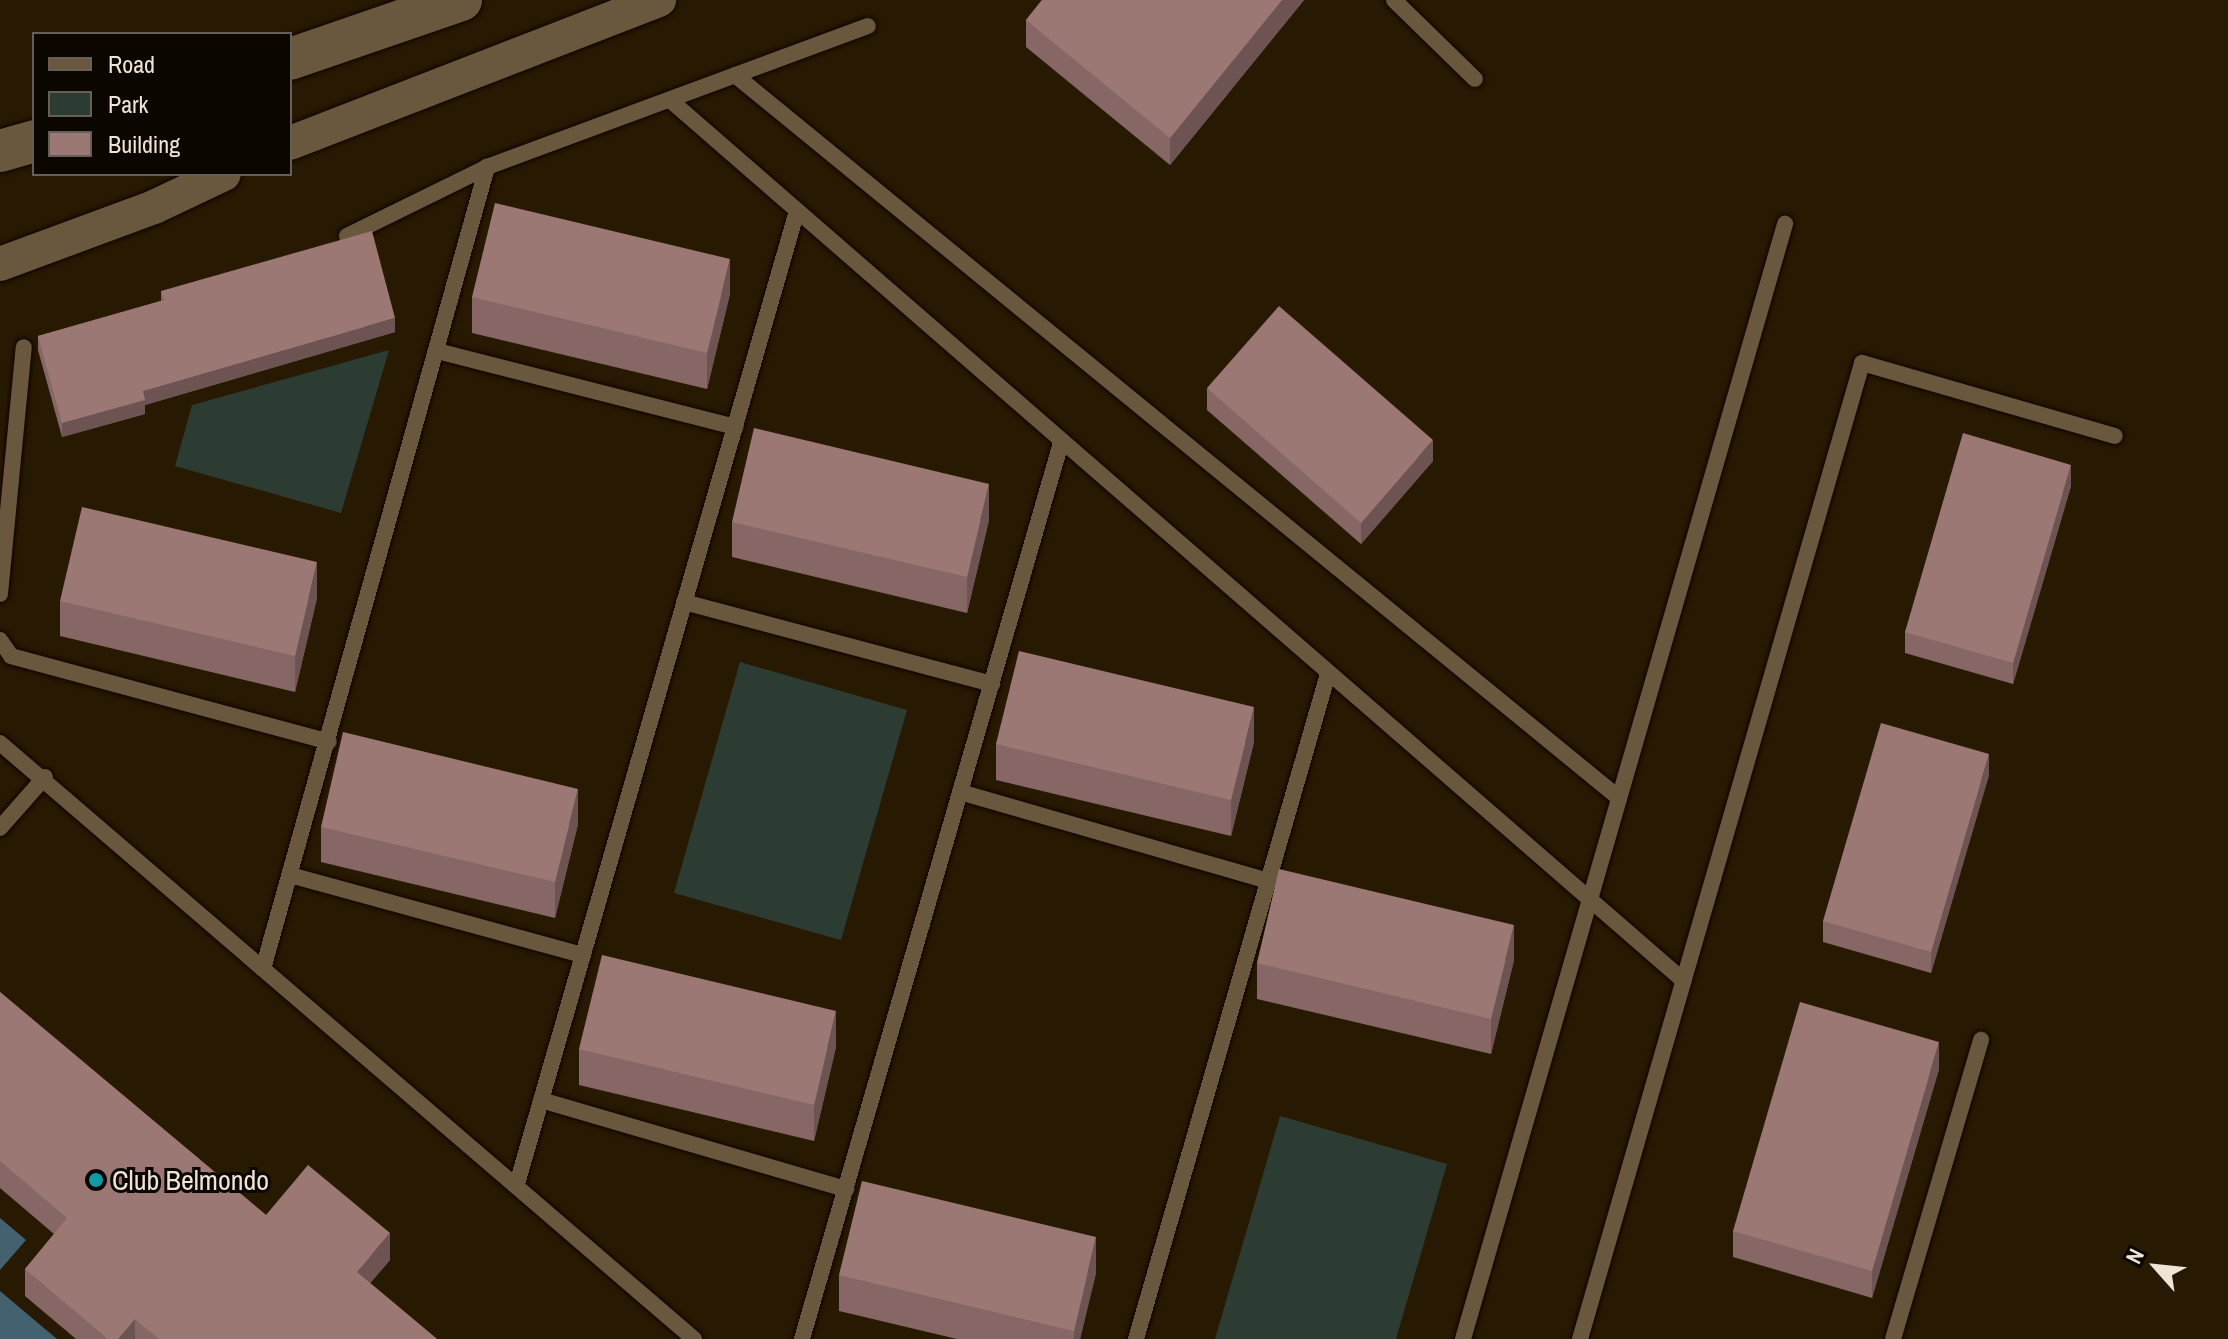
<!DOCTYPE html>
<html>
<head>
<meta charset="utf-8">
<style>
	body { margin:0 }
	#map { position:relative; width:2228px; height:1339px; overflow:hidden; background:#281902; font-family:"Archivo Narrow",sans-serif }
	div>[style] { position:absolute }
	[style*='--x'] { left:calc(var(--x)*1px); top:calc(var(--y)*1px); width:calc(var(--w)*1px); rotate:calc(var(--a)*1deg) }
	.green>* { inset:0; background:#2d3c32 }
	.water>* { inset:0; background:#44616f }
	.roads { filter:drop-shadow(0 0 2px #100400) drop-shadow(0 0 2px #100400) }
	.service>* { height:16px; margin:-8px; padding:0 8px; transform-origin:8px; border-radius:8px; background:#6a583e }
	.minor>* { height:34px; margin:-17px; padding:0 17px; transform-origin:17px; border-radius:17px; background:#6a583e }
	.tertiary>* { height:42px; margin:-21px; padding:0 21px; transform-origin:21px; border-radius:21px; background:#6a583e }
	.wall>* { inset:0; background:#866765 }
	.shaded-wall>* { inset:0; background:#6d5452 }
	.building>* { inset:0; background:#9c7875 }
	.dots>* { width:22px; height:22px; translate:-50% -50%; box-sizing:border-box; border:4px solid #0c0601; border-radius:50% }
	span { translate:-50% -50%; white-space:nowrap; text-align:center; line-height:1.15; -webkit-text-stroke:6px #0c0601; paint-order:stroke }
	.poi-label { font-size:28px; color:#efe5d6 }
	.left { translate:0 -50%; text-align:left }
	.legend { position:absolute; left:32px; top:32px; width:260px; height:144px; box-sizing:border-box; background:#0c0601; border:2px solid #675f56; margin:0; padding:10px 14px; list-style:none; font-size:24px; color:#efe5d6 }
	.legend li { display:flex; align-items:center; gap:16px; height:40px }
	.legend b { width:40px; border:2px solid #675f56 }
	.north { position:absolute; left:2116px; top:1227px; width:80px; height:80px; -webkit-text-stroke:6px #0c0601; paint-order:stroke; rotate:297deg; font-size:22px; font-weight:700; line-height:32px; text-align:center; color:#efe5d6 }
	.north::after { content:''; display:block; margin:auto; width:28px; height:36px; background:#efe5d6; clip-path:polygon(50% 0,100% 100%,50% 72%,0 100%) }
</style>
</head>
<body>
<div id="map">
	<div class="green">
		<i style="clip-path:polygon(389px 350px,341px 513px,175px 466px,192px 405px)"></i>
		<i style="clip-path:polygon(740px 662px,907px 710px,841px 940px,674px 893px)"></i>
		<i style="clip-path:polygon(1280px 1116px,1447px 1164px,1396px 1339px,1215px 1339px)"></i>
	</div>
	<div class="water">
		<i style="clip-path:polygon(0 1218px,26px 1240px,0 1270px)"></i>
		<i style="clip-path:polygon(0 1291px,57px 1339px,0 1339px)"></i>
	</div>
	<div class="roads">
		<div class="service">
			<i style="--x:1394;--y:0;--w:113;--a:44.3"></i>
			<i style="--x:735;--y:75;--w:1142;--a:39.28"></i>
			<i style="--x:670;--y:100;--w:1343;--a:40.99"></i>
			<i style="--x:347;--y:236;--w:156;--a:-26.2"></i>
			<i style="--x:487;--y:167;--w:406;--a:-20.3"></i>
			<i style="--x:437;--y:351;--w:308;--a:14.3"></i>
			<i style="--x:0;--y:594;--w:248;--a:-84.5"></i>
			<i style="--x:684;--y:602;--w:319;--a:14.9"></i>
			<i style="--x:0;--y:640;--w:19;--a:55"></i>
			<i style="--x:11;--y:656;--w:329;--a:15.1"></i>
			<i style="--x:0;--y:743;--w:915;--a:40.66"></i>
			<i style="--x:960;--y:792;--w:321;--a:16.1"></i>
			<i style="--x:0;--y:828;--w:68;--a:-48.6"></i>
			<i style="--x:290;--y:875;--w:304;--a:15.3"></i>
			<i style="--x:263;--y:969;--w:833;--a:-74.39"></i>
			<i style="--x:541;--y:1100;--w:318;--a:16.3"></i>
			<i style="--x:517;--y:1184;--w:1009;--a:-73.95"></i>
			<i style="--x:802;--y:1339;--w:933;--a:-73.88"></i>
			<i style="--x:1136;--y:1339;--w:692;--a:-73.9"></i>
			<i style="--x:1463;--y:1339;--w:1161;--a:-73.89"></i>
			<i style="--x:1580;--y:1339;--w:1016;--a:-73.88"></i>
			<i style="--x:1862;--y:363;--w:263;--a:16.1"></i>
			<i style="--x:1893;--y:1339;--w:312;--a:-73.6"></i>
		</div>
		<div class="minor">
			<i style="--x:290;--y:143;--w:396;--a:-21.2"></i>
			<i style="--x:0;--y:264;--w:164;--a:-20.3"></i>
			<i style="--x:154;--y:207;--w:77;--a:-25.2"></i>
		</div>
		<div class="tertiary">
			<i style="--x:290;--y:59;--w:181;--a:-19"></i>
			<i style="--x:0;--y:151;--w:35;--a:-16"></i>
		</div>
	</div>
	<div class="wall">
		<i style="clip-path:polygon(1042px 0,1304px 0,1170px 165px,1026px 47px,1026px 20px)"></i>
		<i style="clip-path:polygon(161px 291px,395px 332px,145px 405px,145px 414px,62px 437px,38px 350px,38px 336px,161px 301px)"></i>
		<i style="clip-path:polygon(730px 294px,707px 389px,472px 333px,472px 297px)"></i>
		<i style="clip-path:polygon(1207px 388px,1433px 461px,1361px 544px,1207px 410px)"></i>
		<i style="clip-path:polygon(2071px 486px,2013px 684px,1905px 653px,1905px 632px)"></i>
		<i style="clip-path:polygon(989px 520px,967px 613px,732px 557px,732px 522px)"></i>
		<i style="clip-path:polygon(317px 598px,295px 692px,60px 636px,60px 601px)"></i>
		<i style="clip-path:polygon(1254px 742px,1231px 836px,996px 780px,996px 744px)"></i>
		<i style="clip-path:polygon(1989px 775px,1931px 973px,1823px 942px,1823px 921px)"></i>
		<i style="clip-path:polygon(578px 824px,555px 918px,321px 862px,321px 827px)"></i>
		<i style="clip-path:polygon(1514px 960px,1491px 1054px,1257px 999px,1257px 963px)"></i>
		<i style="clip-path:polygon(0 992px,266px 1215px,390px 1260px,370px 1283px,437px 1339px,76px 1339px,25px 1296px,25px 1269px,54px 1234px,0 1188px)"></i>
		<i style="clip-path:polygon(836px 1047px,814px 1141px,579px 1085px,579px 1049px)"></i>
		<i style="clip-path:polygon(1939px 1069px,1872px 1298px,1733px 1257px,1733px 1231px)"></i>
		<i style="clip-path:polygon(1096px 1273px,1080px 1339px,957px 1339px,839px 1311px,839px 1275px)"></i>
	</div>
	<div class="shaded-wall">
		<i style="clip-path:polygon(1282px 0,1304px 0,1170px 165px,1170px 138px)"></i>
		<i style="clip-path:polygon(730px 259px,730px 294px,707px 389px,707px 353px)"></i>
		<i style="clip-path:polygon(395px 318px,395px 332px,145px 405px,145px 414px,62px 437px,62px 423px,143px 391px)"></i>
		<i style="clip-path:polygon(1433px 440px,1433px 461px,1361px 544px,1361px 523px)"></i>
		<i style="clip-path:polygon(2071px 465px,2071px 486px,2013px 684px,2013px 663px)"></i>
		<i style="clip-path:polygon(989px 484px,989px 520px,967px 613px,967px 577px)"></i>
		<i style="clip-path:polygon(317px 562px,317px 598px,295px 692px,295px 656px)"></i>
		<i style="clip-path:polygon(1254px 707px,1254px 742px,1231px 836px,1231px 800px)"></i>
		<i style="clip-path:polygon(1989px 754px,1989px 775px,1931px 973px,1931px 952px)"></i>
		<i style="clip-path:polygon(578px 789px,578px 824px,555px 918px,555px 882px)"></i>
		<i style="clip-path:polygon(1514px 925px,1514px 960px,1491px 1054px,1491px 1019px)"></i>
		<i style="clip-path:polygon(836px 1011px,836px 1047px,814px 1141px,814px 1105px)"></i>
		<i style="clip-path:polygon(1939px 1042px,1939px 1069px,1872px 1298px,1872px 1271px)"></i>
		<i style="clip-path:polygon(390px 1233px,390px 1260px,357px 1299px,357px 1272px)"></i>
		<i style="clip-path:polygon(1096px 1237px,1096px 1273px,1080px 1339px,1074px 1339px,1074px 1331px)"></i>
		<i style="clip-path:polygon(135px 1319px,135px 1339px,118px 1339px)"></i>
	</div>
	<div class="building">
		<i style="clip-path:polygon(1042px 0,1282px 0,1170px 138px,1026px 20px)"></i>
		<i style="clip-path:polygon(495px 203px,730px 259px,707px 353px,472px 297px)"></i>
		<i style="clip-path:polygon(372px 231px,395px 318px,143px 391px,145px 400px,62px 423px,38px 336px,164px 300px,161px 291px)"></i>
		<i style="clip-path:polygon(1279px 306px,1433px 440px,1361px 523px,1207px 388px)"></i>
		<i style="clip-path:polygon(754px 428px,989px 484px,967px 577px,732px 522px)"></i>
		<i style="clip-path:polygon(1963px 433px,2071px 465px,2013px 663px,1905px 632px)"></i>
		<i style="clip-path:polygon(82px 507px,317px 562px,295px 656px,60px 601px)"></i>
		<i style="clip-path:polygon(1019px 651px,1254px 707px,1231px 800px,996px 744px)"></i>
		<i style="clip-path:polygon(1881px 723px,1989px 754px,1931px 952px,1823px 921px)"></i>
		<i style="clip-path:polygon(343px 732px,578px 789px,555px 882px,321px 827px)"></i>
		<i style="clip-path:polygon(1279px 869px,1514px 925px,1491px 1019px,1257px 963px)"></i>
		<i style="clip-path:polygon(602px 955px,836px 1011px,814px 1105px,579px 1049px)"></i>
		<i style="clip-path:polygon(0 992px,266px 1215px,308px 1165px,390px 1233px,357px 1272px,437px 1339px,159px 1339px,135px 1319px,118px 1339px,108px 1339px,25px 1269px,67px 1218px,0 1161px)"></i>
		<i style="clip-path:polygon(1800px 1002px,1939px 1042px,1872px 1271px,1733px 1231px)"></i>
		<i style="clip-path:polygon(862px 1181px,1096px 1237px,1074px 1331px,839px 1275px)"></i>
	</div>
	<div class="dots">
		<i style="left:96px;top:1180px;background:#0f9aa8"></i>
	</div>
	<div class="poi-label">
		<span class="left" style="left:112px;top:1180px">Club Belmondo</span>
	</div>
	<ul class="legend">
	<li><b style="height:10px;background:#6a583e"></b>Road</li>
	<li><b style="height:22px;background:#2d3c32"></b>Park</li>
	<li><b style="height:22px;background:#9c7875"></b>Building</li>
	</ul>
	<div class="north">N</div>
</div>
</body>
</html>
